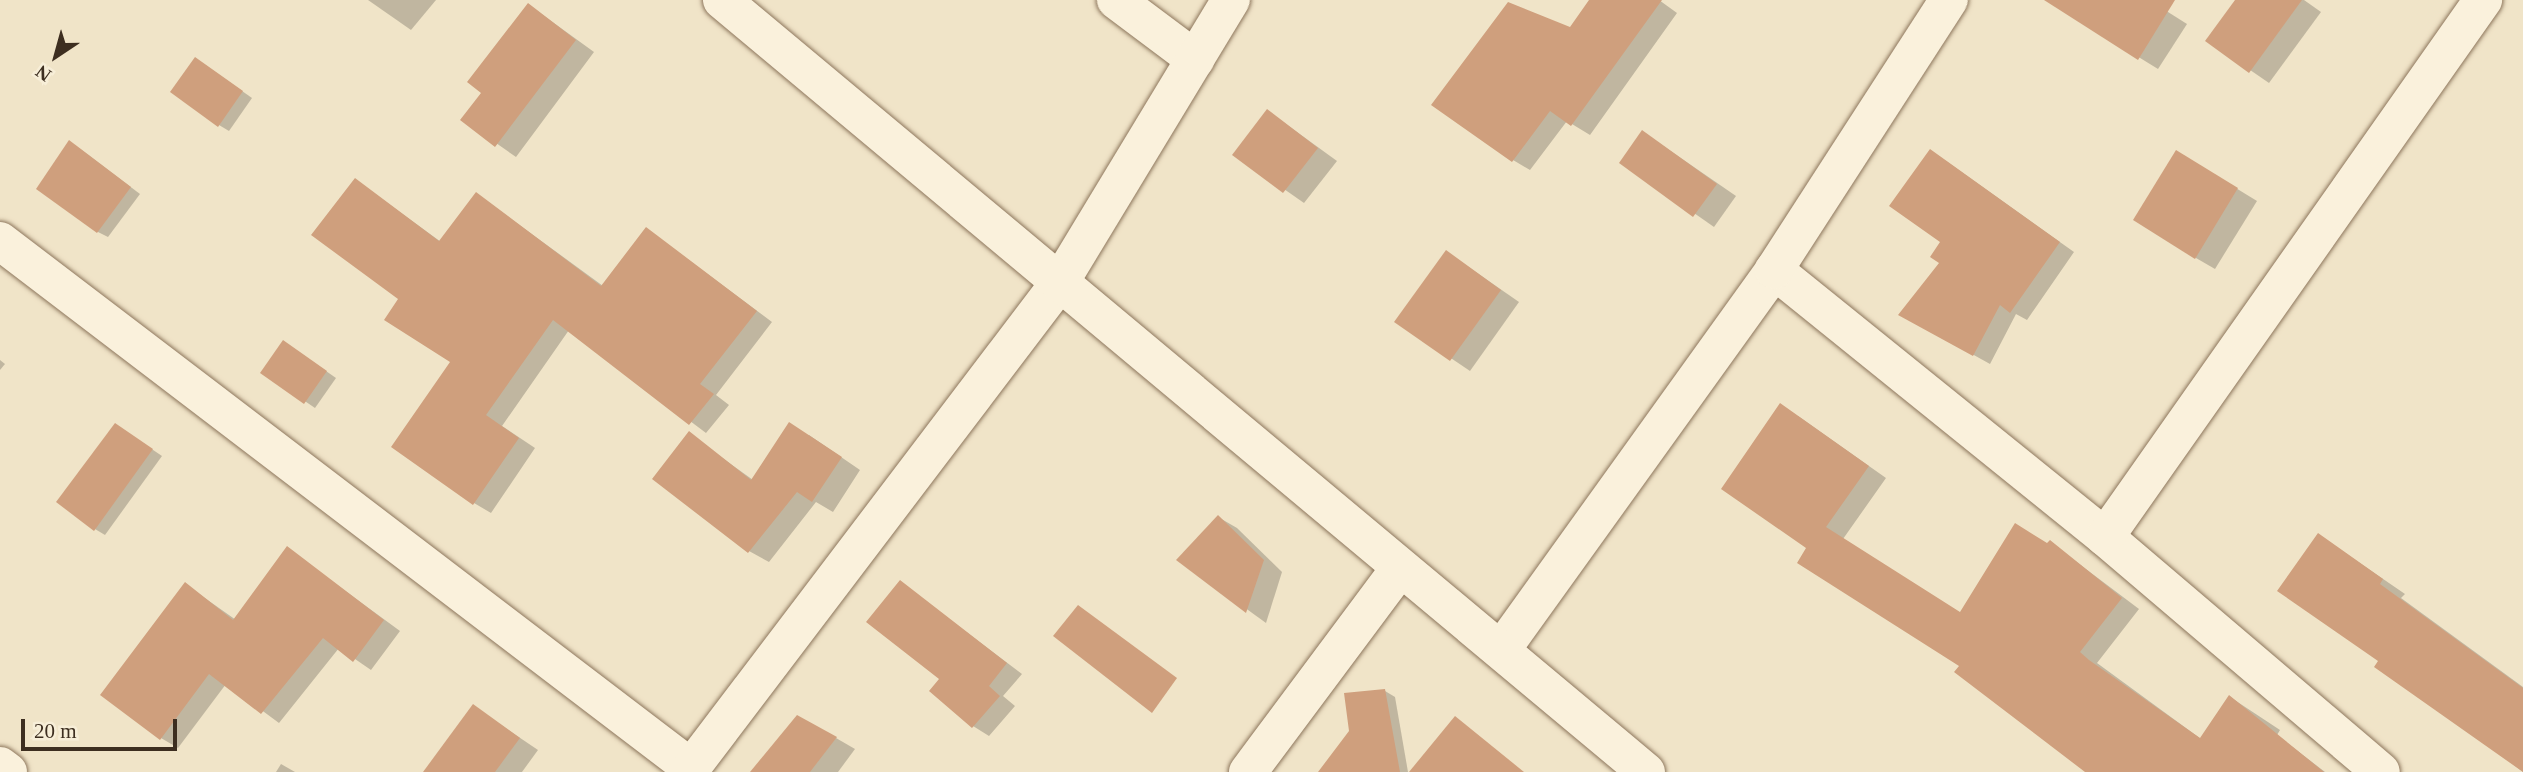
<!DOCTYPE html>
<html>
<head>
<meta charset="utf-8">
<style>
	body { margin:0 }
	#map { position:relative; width:2523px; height:772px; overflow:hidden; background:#f0e4c8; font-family:Georgia,serif }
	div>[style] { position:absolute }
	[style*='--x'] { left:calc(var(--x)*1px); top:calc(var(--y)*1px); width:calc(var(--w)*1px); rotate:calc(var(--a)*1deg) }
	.shadow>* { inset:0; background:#0003 }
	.building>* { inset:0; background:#cf9f7d }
	.roads { filter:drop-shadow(0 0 2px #8d765c) drop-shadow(0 0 2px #8d765c) }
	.minor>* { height:38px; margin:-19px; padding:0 19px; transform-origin:19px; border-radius:19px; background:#faf1dc }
	.tertiary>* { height:38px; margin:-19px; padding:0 19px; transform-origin:19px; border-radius:19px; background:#faf1dc }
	span { translate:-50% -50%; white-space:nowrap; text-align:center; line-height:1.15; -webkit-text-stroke:6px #f7eed8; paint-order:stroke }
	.north { position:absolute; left:21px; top:21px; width:70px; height:70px; -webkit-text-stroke:5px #f7eed8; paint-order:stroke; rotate:216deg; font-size:19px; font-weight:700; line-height:28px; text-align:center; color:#3d2e20 }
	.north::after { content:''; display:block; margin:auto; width:24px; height:32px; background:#3d2e20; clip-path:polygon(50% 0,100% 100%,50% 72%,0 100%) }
	.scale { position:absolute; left:21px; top:719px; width:156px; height:32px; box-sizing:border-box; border:4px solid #3d2e20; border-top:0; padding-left:9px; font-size:21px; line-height:24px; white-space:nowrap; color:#3d2e20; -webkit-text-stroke:5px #f7eed8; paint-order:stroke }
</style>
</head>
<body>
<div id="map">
	<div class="shadow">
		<i style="clip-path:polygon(368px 0,436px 0,411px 30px)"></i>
		<i style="clip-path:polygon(1591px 0,1659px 0,1677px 13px,1590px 135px,1567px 121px,1530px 170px,1513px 160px,1570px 29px)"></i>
		<i style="clip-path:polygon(2082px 0,2149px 0,2187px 24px,2158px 69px,2072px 16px)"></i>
		<i style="clip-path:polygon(2237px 0,2304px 0,2321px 12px,2269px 83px,2208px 41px)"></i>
		<i style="clip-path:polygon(529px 5px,594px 52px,516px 157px,463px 120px,484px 93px)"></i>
		<i style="clip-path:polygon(205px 65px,252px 98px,229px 131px,219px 125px)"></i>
		<i style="clip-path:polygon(1268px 111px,1337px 161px,1304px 203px,1234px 154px)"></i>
		<i style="clip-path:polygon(1643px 132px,1736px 196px,1714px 227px,1621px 162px)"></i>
		<i style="clip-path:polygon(79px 148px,140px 194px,108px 237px,98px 232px)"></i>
		<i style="clip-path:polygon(1946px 161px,2074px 252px,2027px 320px,2016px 314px,1990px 364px,1900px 314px,1941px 262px)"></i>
		<i style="clip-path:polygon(2195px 163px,2257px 201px,2215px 269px,2196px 258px)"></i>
		<i style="clip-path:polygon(356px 180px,441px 242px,477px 194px,603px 286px,647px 229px,772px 322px,716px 395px,729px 405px,706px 433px,569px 330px,502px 426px,535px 448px,491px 513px,474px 503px,453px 362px,401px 298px)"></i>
		<i style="clip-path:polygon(1447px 252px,1519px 302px,1470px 371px,1396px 321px)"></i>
		<i style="clip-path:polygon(293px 348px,336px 378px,315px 408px,262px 372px)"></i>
		<i style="clip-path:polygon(0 360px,5px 364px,0 370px)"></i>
		<i style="clip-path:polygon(1798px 416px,1886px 478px,1843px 539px,1961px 614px,2050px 542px,2139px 609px,2097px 663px,2201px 739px,2230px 697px,2280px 730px,2277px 735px,2325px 772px,2087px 772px,1961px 665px,1809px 548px)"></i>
		<i style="clip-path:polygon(125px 431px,162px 456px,105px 535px,95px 529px)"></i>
		<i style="clip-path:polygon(689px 434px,753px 480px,809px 435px,860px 470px,833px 512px,816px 502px,769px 562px,749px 551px)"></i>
		<i style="clip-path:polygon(1218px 517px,1237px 528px,1282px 572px,1266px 623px,1179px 560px)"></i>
		<i style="clip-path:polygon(2319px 535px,2405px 594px,2401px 598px,2523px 687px,2523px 772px,2381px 661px)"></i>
		<i style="clip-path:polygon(288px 549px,400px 631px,371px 670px,339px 648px,279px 723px,226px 684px,178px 748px,161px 738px,185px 584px,236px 620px)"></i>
		<i style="clip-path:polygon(900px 582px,1022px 674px,1003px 696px,1015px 706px,989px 736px,973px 726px,942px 679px)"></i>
		<i style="clip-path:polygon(1385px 691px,1395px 697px,1408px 772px,1320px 772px)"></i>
		<i style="clip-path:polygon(473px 706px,538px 750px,522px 772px,425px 772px)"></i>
		<i style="clip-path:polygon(836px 738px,855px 749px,838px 772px,761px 772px)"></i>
		<i style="clip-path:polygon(281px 764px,295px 772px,276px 772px)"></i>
	</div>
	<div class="building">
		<i style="clip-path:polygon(1589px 0,1662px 0,1571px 126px,1550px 111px,1512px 162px,1431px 105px,1508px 2px,1570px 27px)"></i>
		<i style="clip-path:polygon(2044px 0,2175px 0,2138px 60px)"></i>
		<i style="clip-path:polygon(2235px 0,2302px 0,2249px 73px,2205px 41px)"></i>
		<i style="clip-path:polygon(528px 3px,576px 40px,495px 147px,460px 120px,481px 93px,467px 82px)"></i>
		<i style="clip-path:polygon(195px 57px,243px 91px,218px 127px,170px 92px)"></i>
		<i style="clip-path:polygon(1267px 109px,1318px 148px,1283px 193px,1232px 155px)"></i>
		<i style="clip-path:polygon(1642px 130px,1717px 184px,1693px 217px,1619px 163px)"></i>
		<i style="clip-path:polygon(69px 140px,131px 187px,97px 233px,36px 189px)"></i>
		<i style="clip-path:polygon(1930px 149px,2060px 242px,2010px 313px,2000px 305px,1973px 356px,1898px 315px,1939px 263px,1930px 257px,1940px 242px,1889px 206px)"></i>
		<i style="clip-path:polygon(2176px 150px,2238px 188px,2195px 259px,2133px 220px)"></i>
		<i style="clip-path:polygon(355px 178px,439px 241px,476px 192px,601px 286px,646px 227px,757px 311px,700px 384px,714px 394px,689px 425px,553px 320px,486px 415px,519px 438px,473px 505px,391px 447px,450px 362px,384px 320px,398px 299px,311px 235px)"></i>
		<i style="clip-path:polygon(1446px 250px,1501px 290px,1450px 361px,1394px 322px)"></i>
		<i style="clip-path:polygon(283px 340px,327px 371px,304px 404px,260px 373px)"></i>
		<i style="clip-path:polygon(1780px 403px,1869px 466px,1826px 527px,1960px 612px,2015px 523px,2047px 543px,2050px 540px,2122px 598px,2080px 652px,2089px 660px,2200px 738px,2229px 695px,2324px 772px,2085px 772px,1954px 672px,1959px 666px,1797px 563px,1806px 548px,1721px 489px)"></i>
		<i style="clip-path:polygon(789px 422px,842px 457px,812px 502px,797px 492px,748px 553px,652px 479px,689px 431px,751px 480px)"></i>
		<i style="clip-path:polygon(115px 423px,153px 449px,94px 531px,56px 502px)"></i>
		<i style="clip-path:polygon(1218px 515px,1264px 560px,1246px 613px,1176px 560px)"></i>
		<i style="clip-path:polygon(2318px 533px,2383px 579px,2380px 584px,2523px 688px,2523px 772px,2374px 667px,2378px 661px,2277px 591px)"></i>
		<i style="clip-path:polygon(287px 546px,384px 620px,353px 662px,323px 638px,261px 714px,209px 674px,160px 740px,100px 695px,185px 582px,233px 620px)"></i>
		<i style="clip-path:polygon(900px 580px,1007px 663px,989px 686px,1000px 696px,972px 728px,929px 691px,939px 679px,866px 622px)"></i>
		<i style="clip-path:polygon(1078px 605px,1177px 678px,1152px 713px,1053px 636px)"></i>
		<i style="clip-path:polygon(1385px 689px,1400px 772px,1318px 772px,1349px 731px,1344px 693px)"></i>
		<i style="clip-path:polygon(473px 704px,520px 738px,495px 772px,423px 772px)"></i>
		<i style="clip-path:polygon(797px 715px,837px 737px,810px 772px,750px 772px)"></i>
		<i style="clip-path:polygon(1455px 716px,1524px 772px,1409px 772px)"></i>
	</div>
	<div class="roads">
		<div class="minor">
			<i style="--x:1116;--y:0;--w:99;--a:36.8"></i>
			<i style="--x:0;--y:241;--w:869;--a:37.33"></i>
			<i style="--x:1774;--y:270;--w:425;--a:38.9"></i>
			<i style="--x:2105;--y:537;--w:362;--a:40.4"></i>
			<i style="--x:2105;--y:537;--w:657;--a:-54.86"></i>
			<i style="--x:1502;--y:649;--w:467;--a:-54.3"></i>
			<i style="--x:1774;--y:270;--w:322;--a:-57.1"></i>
			<i style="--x:0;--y:766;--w:10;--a:37"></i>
			<i style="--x:688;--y:772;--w:615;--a:-52.79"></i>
			<i style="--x:1060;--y:282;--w:330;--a:-58.8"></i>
			<i style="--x:1248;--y:772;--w:254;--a:-53.3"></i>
		</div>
		<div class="tertiary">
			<i style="--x:722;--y:0;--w:1204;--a:39.88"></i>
		</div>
	</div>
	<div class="north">N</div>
	<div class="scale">20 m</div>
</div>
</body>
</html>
